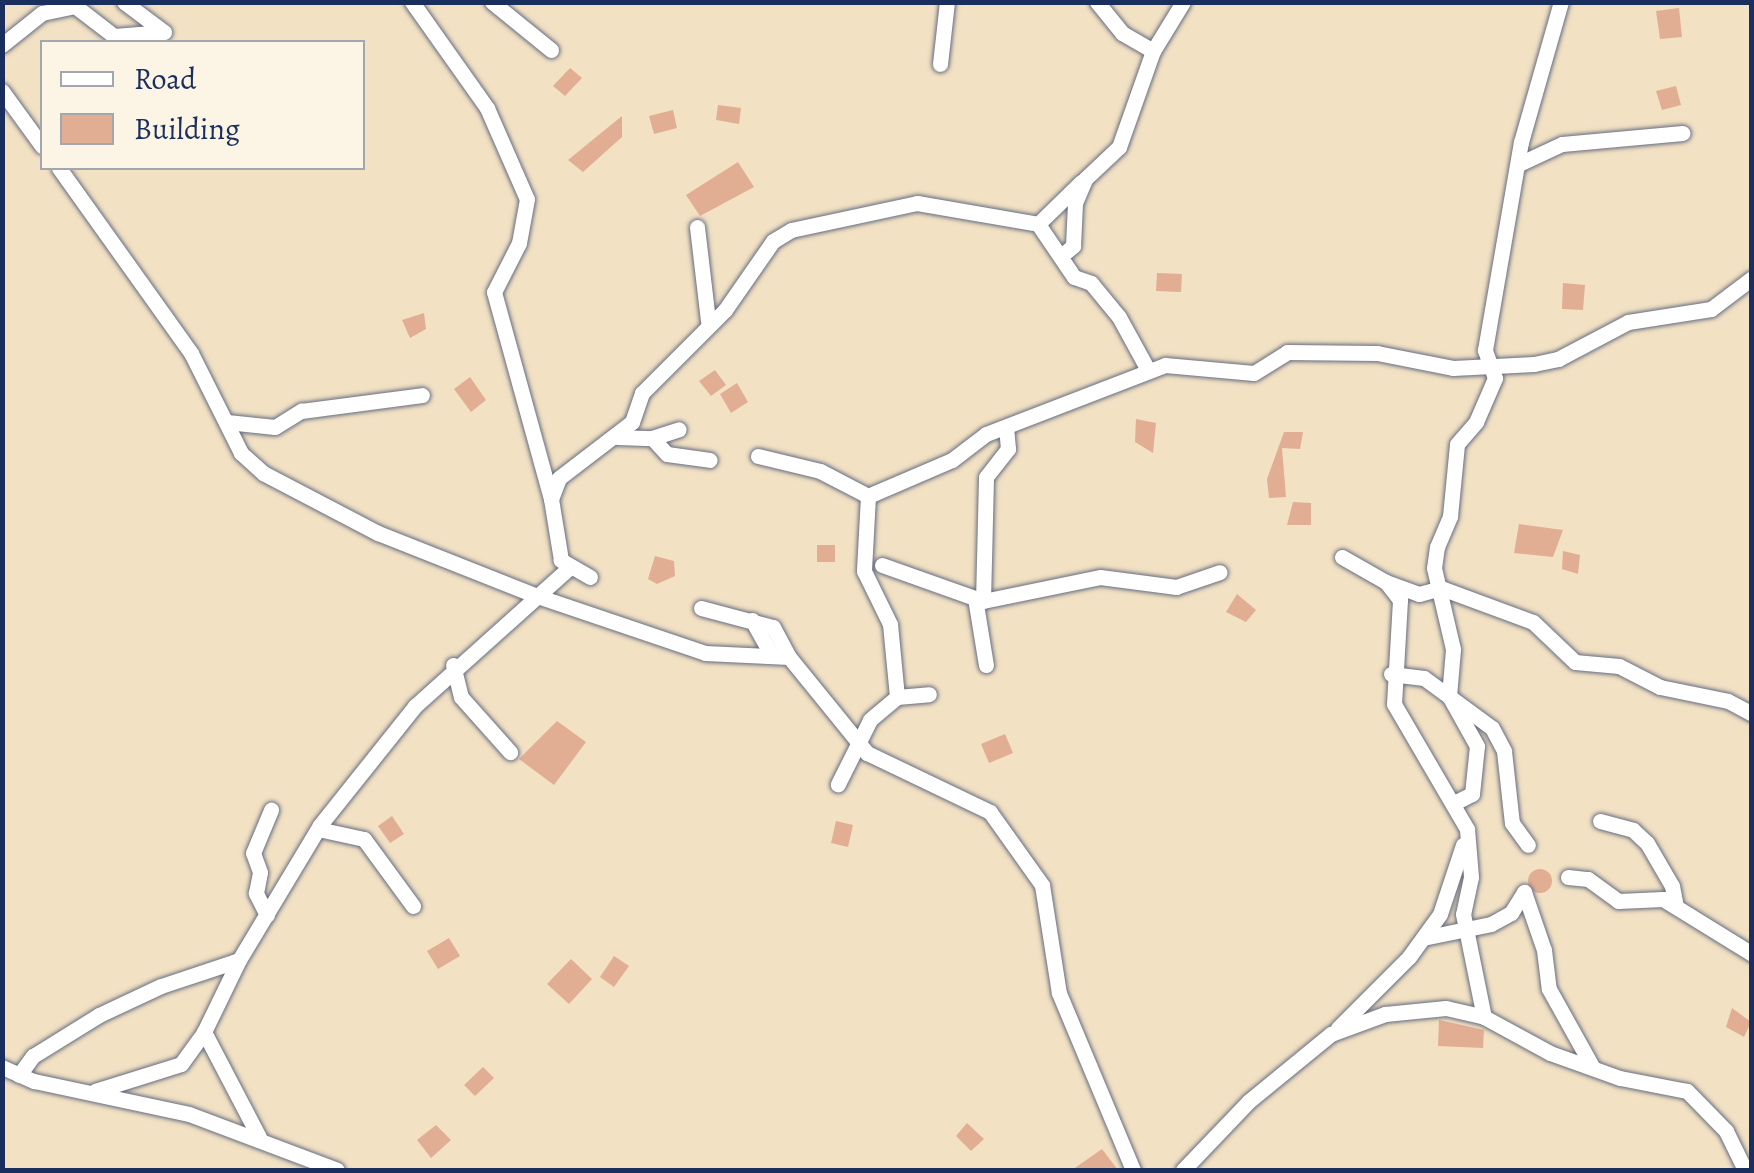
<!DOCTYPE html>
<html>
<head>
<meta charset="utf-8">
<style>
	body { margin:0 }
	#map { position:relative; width:1754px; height:1173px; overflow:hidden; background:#f2e1c3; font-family:Alegreya,serif }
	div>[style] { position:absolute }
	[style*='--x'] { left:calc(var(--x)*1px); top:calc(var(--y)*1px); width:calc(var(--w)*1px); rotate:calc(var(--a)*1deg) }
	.building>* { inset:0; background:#e2ae93 }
	.round { border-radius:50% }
	.roads { filter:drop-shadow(0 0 2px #666d81) drop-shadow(0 0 2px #666d81) }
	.minor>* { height:15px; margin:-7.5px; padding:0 7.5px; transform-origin:7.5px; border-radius:7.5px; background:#fff }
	span { translate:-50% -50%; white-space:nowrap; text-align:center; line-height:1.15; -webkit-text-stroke:8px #fcf5e5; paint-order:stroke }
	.frame { position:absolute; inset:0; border:5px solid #1b2f5e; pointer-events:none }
	.legend { position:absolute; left:40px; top:40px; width:325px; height:130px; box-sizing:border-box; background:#fcf5e5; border:2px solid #a2a6af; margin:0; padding:12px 18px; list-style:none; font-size:30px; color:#1b2f5e }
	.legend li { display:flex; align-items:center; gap:20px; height:50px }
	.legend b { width:50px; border:2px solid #a2a6af }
</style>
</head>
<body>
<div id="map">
	<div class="building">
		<i style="clip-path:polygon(1679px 8px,1682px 37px,1660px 39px,1656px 11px)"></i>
		<i style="clip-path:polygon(570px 68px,582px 78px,565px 96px,553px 86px)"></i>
		<i style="clip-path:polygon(1676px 86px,1681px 105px,1662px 110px,1656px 91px)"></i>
		<i style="clip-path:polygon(718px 105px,741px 108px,739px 124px,716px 120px)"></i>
		<i style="clip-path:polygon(673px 110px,677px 128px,654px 134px,649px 116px)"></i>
		<i style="clip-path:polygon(622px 116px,622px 137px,583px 172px,568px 160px)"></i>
		<i style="clip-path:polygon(738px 162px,754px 187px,700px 216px,686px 195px)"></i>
		<i style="clip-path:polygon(1157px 273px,1182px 274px,1181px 292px,1156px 291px)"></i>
		<i style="clip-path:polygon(1563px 283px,1585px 285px,1583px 310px,1562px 309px)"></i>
		<i style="clip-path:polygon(424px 313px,426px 329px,410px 338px,402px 320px)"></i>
		<i style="clip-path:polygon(715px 370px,726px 385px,711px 396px,699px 381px)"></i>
		<i style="clip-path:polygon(470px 377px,486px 400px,471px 412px,454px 389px)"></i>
		<i style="clip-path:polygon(737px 383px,748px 402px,731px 413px,720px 394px)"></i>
		<i style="clip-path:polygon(1136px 419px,1156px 423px,1153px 453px,1135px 442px)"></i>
		<i style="clip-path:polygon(1284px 432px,1303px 432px,1300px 449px,1282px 448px,1286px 497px,1269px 498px,1267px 479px)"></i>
		<i style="clip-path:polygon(1293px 502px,1311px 503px,1311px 525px,1287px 525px)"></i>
		<i style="clip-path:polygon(1519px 524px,1563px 530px,1553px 557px,1514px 553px)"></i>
		<i style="clip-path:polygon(817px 545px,835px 545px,835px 562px,817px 562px)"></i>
		<i style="clip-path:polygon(1563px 551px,1580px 555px,1578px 574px,1562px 569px)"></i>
		<i style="clip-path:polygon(655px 556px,674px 561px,675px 576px,657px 584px,648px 579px)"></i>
		<i style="clip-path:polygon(1237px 594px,1256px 610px,1246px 622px,1226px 612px)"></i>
		<i style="clip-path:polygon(557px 721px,586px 742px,554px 785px,519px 759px)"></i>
		<i style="clip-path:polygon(1005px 734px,1013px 753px,989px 763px,981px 744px)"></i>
		<i style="clip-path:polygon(392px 816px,404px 834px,390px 843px,378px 826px)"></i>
		<i style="clip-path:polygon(836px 821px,853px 825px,848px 847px,831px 843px)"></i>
		<i class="round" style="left:1528px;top:869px;width:24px;height:24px"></i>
		<i style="clip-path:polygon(449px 938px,460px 956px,438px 969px,427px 951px)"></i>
		<i style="clip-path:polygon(614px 956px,629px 966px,614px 987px,600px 977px)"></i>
		<i style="clip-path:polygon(571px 959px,592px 979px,569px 1004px,547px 984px)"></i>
		<i style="clip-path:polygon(1732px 1008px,1751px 1022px,1744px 1037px,1726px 1027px)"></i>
		<i style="clip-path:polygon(1439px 1020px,1484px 1030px,1483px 1048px,1438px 1046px)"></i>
		<i style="clip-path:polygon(483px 1067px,494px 1078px,475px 1096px,464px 1085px)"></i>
		<i style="clip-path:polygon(967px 1123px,984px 1139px,971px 1151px,956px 1136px)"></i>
		<i style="clip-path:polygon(436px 1125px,451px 1140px,431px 1158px,417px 1140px)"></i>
		<i style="clip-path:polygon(1102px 1149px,1118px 1170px,1072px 1170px)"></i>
	</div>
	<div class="roads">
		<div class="minor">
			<i style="--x:124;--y:2;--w:50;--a:36.9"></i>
			<i style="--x:412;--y:2;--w:130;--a:54.7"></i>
			<i style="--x:487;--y:108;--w:99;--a:66.3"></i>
			<i style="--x:527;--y:199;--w:45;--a:100.3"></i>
			<i style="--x:519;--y:243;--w:55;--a:117"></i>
			<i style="--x:494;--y:292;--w:215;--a:74.6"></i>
			<i style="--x:492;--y:2;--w:76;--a:39.1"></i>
			<i style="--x:1097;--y:2;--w:40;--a:51"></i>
			<i style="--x:1122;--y:33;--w:36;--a:30"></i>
			<i style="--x:2;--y:45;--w:51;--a:-38.7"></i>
			<i style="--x:42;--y:13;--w:34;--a:-12"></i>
			<i style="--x:75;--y:6;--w:49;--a:37.6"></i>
			<i style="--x:114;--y:36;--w:50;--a:-4.6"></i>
			<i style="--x:940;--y:64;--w:62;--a:-83.6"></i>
			<i style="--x:2;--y:91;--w:68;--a:54"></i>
			<i style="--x:1521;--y:163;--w:45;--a:-24.9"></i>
			<i style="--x:1562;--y:144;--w:121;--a:-5.2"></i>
			<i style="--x:59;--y:168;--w:227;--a:54.5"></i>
			<i style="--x:191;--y:353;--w:112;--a:63.4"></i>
			<i style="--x:241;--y:453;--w:30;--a:42"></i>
			<i style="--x:263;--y:473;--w:130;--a:27.6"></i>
			<i style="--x:378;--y:533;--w:171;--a:21.6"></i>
			<i style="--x:537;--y:596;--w:177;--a:18.7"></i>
			<i style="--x:705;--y:653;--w:84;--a:2.7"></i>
			<i style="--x:789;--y:657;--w:124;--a:50.9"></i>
			<i style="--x:867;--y:753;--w:136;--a:25.6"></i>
			<i style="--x:990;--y:812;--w:90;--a:54.5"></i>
			<i style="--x:1042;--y:885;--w:109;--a:81.1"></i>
			<i style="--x:1059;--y:993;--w:192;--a:67.3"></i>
			<i style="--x:1038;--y:224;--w:60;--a:-44.3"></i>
			<i style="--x:697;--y:227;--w:95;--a:83.3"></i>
			<i style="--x:1061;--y:256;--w:16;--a:-40"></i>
			<i style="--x:1073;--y:246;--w:43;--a:-87.3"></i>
			<i style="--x:1075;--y:203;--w:26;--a:-67"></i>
			<i style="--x:1085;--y:179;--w:47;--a:-43.3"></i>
			<i style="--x:1119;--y:147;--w:102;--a:-70.5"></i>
			<i style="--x:1153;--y:51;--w:57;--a:-58.5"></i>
			<i style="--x:227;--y:422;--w:48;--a:5.9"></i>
			<i style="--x:275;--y:427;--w:31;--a:-32"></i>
			<i style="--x:301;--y:411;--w:122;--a:-7.5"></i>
			<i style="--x:617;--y:437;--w:35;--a:2"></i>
			<i style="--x:652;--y:438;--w:28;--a:-18"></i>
			<i style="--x:652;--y:438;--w:22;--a:47"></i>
			<i style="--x:667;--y:454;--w:43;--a:7.9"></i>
			<i style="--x:758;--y:456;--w:64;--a:13.6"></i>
			<i style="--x:820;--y:471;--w:54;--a:27.5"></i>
			<i style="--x:868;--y:496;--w:75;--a:93.1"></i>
			<i style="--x:864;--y:571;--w:59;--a:63.9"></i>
			<i style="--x:890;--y:624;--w:73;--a:84.5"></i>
			<i style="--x:897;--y:697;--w:35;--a:140"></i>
			<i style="--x:870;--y:720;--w:72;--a:116.6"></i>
			<i style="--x:868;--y:496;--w:91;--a:-23.2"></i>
			<i style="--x:952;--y:460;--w:43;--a:-37.4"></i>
			<i style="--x:986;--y:434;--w:192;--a:-21.1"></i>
			<i style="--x:1165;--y:365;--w:89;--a:5.1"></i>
			<i style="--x:1254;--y:373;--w:39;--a:-32"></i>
			<i style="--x:1287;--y:352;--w:90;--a:0.6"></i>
			<i style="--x:1377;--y:353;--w:77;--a:11.2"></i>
			<i style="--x:1453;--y:368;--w:81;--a:-2.8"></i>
			<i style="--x:1534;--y:364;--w:25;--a:-12"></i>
			<i style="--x:1558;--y:359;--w:79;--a:-27.9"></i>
			<i style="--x:1628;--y:322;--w:84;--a:-8.9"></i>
			<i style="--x:1711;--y:309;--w:51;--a:-37.1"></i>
			<i style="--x:1342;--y:557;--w:51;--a:29.6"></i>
			<i style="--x:1386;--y:582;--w:23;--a:52"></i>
			<i style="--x:1400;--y:600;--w:104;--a:93.3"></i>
			<i style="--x:1394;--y:704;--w:145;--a:59.7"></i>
			<i style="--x:1467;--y:829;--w:48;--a:85.2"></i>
			<i style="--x:1471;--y:877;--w:38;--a:102"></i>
			<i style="--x:1463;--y:914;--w:105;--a:78.5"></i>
			<i style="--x:882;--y:565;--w:107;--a:19.6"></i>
			<i style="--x:983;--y:601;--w:119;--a:-11.6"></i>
			<i style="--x:1100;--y:577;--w:77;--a:7.5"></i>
			<i style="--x:1176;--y:587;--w:46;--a:-18.8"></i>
			<i style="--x:590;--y:577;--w:34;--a:-150"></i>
			<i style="--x:561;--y:560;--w:62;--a:-99.3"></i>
			<i style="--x:551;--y:499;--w:22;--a:-69"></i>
			<i style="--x:559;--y:478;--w:92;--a:-37.5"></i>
			<i style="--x:632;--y:422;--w:31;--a:-71"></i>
			<i style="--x:642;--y:393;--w:117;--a:-45"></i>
			<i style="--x:725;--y:310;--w:84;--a:-55.2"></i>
			<i style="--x:773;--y:241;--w:21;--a:-31"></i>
			<i style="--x:791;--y:230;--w:129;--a:-12.1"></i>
			<i style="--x:917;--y:203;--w:123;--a:9.8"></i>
			<i style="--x:1038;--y:224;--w:64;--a:55.8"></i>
			<i style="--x:1074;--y:277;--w:18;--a:19"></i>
			<i style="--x:1091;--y:283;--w:44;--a:50.5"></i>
			<i style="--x:1119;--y:317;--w:60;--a:61.3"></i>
			<i style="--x:1386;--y:582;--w:35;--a:20"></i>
			<i style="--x:1419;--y:594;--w:23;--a:-15"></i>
			<i style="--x:1441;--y:588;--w:98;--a:20.3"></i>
			<i style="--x:1533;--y:622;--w:58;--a:43.6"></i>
			<i style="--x:1575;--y:662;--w:44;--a:5.2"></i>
			<i style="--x:1619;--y:666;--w:46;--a:27.1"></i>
			<i style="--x:1660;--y:687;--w:69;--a:11.6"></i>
			<i style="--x:1728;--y:701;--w:27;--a:28"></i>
			<i style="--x:975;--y:598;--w:68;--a:80.7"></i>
			<i style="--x:983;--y:601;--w:124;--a:-88.6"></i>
			<i style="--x:986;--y:477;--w:36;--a:-52"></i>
			<i style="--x:1008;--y:449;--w:21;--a:-95"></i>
			<i style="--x:701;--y:608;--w:74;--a:14.8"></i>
			<i style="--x:773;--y:627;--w:34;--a:62"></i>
			<i style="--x:752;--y:620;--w:41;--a:60.9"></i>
			<i style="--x:453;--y:665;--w:33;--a:76"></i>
			<i style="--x:461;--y:697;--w:74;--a:48.3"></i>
			<i style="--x:1391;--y:674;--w:33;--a:7"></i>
			<i style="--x:1424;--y:678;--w:84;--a:36.3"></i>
			<i style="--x:1492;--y:728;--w:26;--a:62"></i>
			<i style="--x:1504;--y:751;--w:72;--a:83.7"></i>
			<i style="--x:1512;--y:823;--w:27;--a:54"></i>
			<i style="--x:897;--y:697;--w:32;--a:-5"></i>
			<i style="--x:1456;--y:802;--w:18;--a:-27"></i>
			<i style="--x:1472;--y:794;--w:48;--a:-84.1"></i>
			<i style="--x:1477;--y:746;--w:57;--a:-119.2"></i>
			<i style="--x:1449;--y:696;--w:47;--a:-85.1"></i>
			<i style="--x:1453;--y:649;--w:83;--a:-103.2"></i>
			<i style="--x:1434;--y:568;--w:21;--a:-82"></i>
			<i style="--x:1437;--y:547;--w:34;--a:-67"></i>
			<i style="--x:1450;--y:516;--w:72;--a:-84.4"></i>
			<i style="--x:1457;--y:444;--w:29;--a:-49"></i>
			<i style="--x:1476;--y:422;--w:48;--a:-66.6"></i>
			<i style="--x:1495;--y:378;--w:30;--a:-110"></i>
			<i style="--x:1485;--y:350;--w:211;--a:-80.2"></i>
			<i style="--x:1521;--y:142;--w:146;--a:-74.1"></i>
			<i style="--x:1600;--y:821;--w:34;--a:15"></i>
			<i style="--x:1633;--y:830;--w:19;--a:43"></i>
			<i style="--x:1647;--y:843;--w:50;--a:59.8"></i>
			<i style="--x:1672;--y:886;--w:20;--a:79"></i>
			<i style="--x:318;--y:829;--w:47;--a:12.3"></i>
			<i style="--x:364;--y:839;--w:83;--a:53.8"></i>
			<i style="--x:1568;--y:877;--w:20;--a:6"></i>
			<i style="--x:1588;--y:879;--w:37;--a:36"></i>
			<i style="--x:1618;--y:901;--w:45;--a:-2.5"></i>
			<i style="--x:1663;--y:899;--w:105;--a:31.7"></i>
			<i style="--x:1524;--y:892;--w:61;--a:71"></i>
			<i style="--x:1544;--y:950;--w:39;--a:83"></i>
			<i style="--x:1549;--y:989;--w:90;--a:60.9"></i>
			<i style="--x:267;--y:915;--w:25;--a:-117"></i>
			<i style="--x:256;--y:893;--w:21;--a:-79"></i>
			<i style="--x:260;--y:872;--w:20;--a:-110"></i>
			<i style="--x:253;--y:853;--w:47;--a:-67.3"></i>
			<i style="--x:1423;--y:938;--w:69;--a:-11.6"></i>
			<i style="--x:1491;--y:924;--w:23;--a:-29"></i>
			<i style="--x:1511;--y:913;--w:25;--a:-58"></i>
			<i style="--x:1338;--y:1028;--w:100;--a:-45"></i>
			<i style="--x:1409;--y:957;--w:53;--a:-54.2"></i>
			<i style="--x:1440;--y:914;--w:73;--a:-71.6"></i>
			<i style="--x:2;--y:1067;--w:35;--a:24"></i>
			<i style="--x:34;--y:1081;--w:158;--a:12"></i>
			<i style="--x:189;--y:1114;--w:158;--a:20.7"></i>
			<i style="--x:19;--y:1075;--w:24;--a:-54"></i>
			<i style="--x:33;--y:1056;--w:78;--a:-31.8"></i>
			<i style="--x:99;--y:1015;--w:68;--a:-25.1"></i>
			<i style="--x:161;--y:986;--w:82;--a:-18.4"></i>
			<i style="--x:95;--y:1091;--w:90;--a:-17.4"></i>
			<i style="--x:181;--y:1064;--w:39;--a:-54"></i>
			<i style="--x:259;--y:1137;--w:119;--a:-117.6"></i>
			<i style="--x:204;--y:1032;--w:80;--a:-64.1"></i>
			<i style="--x:239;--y:960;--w:157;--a:-59"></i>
			<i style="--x:320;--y:825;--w:152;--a:-51.4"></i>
			<i style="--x:415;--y:706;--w:208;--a:-41.9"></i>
			<i style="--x:1183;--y:1170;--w:95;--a:-46.3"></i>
			<i style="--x:1249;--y:1101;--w:106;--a:-39.3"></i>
			<i style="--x:1331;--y:1034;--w:58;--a:-20.3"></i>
			<i style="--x:1385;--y:1014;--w:61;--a:-5.6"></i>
			<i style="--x:1446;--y:1008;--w:39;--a:13"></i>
			<i style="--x:1484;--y:1017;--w:75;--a:28.6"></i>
			<i style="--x:1550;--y:1053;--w:74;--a:19.7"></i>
			<i style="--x:1620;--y:1078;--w:68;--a:11"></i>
			<i style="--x:1687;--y:1091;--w:56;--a:45.7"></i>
			<i style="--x:1726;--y:1131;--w:43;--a:64"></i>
		</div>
	</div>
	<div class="frame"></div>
	<ul class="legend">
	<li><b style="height:12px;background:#fff"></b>Road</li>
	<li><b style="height:28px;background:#e2ae93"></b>Building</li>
	</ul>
</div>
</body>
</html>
